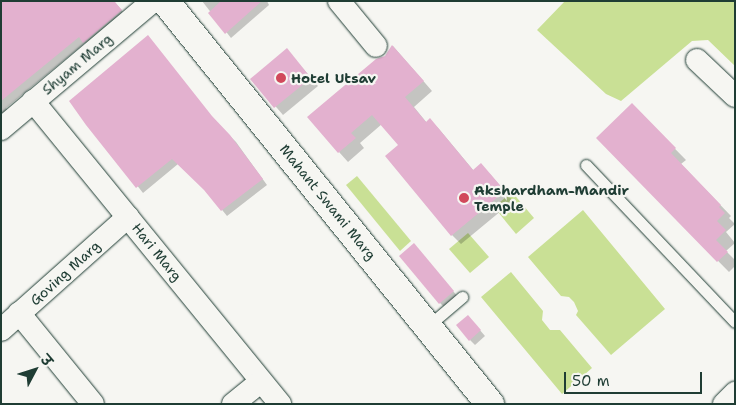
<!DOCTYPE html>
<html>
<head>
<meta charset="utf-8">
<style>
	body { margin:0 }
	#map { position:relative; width:736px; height:405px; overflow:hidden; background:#f6f6f2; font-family:"Shantell Sans","Playpen Sans Deva",sans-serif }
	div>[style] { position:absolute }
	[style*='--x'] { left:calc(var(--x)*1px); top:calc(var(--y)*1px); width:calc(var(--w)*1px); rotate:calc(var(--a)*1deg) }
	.green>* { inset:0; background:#c9e095 }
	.shadow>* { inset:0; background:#0003 }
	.building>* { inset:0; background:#e3b1cf }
	.roads { filter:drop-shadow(0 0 1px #1f3d34) drop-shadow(0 0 1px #1f3d34) }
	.service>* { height:11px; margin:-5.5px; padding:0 5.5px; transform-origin:5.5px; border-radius:5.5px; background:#f6f6f2 }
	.minor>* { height:22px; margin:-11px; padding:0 11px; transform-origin:11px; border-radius:11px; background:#f6f6f2 }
	.tertiary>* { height:28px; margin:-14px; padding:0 14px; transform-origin:14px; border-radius:14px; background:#f6f6f2 }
	.dots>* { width:14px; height:14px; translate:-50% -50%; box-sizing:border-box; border:2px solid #f6f6f2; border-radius:50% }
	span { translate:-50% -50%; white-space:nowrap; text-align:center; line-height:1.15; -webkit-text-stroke:4.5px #f6f6f2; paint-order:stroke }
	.street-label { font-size:14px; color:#1f3d34 }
	.poi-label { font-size:14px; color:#1f3d34; font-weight:700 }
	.left { translate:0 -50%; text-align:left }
	.frame { position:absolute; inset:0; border:2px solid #1f3d34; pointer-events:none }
	.north { position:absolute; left:10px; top:345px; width:50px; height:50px; -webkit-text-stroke:4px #f6f6f2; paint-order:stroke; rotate:50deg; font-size:14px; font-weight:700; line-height:20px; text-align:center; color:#1f3d34 }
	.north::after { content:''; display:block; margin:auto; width:18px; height:22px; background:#1f3d34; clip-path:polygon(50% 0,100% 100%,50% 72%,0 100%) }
	.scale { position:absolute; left:564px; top:372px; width:138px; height:22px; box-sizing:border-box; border:2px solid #1f3d34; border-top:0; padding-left:6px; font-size:15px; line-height:18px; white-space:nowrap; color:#1f3d34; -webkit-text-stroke:4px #f6f6f2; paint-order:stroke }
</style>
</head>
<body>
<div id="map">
	<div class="green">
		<i style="clip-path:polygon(565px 1px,735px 1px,735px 66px,708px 40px,692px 41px,621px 101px,606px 94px,537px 30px)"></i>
		<i style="clip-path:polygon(357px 176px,411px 241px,400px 251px,346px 185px)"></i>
		<i style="clip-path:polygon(512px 192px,534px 218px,516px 234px,494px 207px)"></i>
		<i style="clip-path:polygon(583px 210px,665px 309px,611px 355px,576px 315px,578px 311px,574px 302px,569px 297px,561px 296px,528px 257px)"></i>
		<i style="clip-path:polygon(468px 233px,489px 257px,470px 273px,449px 249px)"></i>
		<i style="clip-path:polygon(511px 272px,543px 311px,542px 320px,550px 330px,560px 330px,592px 368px,562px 394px,481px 297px)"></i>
	</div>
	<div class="shadow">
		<i style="clip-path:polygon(1px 1px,114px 1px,127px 17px,90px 48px,85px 43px,6px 108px,9px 112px,1px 119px)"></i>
		<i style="clip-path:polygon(202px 1px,267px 1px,269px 5px,231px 38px)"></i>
		<i style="clip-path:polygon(393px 46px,432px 91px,414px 107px,427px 123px,430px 120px,439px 129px,474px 171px,490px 174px,513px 201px,461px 244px,452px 235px,399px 145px,382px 124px,360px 143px,364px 148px,348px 162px,339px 152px)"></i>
		<i style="clip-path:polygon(294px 58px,318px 86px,283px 115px,252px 79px)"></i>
		<i style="clip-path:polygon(71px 101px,218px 124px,236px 142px,267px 185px,227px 216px,206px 190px,178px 164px,143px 193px)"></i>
		<i style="clip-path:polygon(632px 105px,686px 160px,681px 164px,731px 216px,729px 218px,735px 224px,726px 232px,735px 243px,726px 251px,735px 260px,735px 266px,729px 272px,597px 138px)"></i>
		<i style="clip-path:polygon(419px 250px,458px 297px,445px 308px,440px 303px)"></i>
		<i style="clip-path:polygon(473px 322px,485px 336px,475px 345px,470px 340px)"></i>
	</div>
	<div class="building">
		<i style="clip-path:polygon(1px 1px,114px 1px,122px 10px,83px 43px,79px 37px,1px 101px)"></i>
		<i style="clip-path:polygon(221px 1px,262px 1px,225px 34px,208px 13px)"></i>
		<i style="clip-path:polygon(148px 35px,212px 116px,230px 135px,263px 179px,221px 211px,204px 190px,172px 159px,136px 188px,86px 125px,69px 101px)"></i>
		<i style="clip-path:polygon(392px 45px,424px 81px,405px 97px,426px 122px,430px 118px,473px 170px,481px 163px,505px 191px,451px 236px,385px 156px,398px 145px,372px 115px,351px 133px,356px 138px,338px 153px,307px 117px,376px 59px,385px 56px)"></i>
		<i style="clip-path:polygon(287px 48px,311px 78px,274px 108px,250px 79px)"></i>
		<i style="clip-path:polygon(632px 103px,676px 148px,671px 153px,721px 205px,719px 207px,725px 213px,717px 221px,726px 230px,716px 240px,728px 252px,717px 262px,596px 138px)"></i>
		<i style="clip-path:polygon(414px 243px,454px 291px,439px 304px,399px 256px)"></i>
		<i style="clip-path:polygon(468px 315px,481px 330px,469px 341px,456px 325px)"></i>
	</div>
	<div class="roads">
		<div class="service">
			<i style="--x:586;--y:165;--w:216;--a:46.5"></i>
			<i style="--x:428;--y:326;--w:45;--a:-40.5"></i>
		</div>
		<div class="minor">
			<i style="--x:339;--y:1;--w:58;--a:50.6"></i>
			<i style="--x:697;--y:60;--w:52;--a:43.5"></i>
			<i style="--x:33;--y:101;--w:391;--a:50.8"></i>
			<i style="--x:1;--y:129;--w:199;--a:-40.1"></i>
			<i style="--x:19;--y:313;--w:117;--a:50.9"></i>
			<i style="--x:1;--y:330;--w:170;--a:-41.7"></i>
			<i style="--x:233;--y:404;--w:36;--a:-39"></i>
			<i style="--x:724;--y:404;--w:16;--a:-45"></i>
		</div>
		<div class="tertiary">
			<i style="--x:165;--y:1;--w:518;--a:51.12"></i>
		</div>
	</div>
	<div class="dots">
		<i style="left:281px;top:78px;background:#d1495b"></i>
		<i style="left:464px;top:198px;background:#d1495b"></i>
	</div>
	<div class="street-label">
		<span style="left:77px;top:64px;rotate:-40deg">Shyam Marg</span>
		<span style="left:328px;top:202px;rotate:51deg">Mahant Swami Marg</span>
		<span style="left:157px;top:252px;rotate:51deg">Hari Marg</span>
		<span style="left:65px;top:273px;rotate:-42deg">Goving Marg</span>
	</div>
	<div class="poi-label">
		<span class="left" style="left:291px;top:78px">Hotel Utsav</span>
		<span class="left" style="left:474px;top:198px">Akshardham-Mandir<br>Temple</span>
	</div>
	<div class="frame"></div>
	<div class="north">उ</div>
	<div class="scale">50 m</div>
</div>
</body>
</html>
